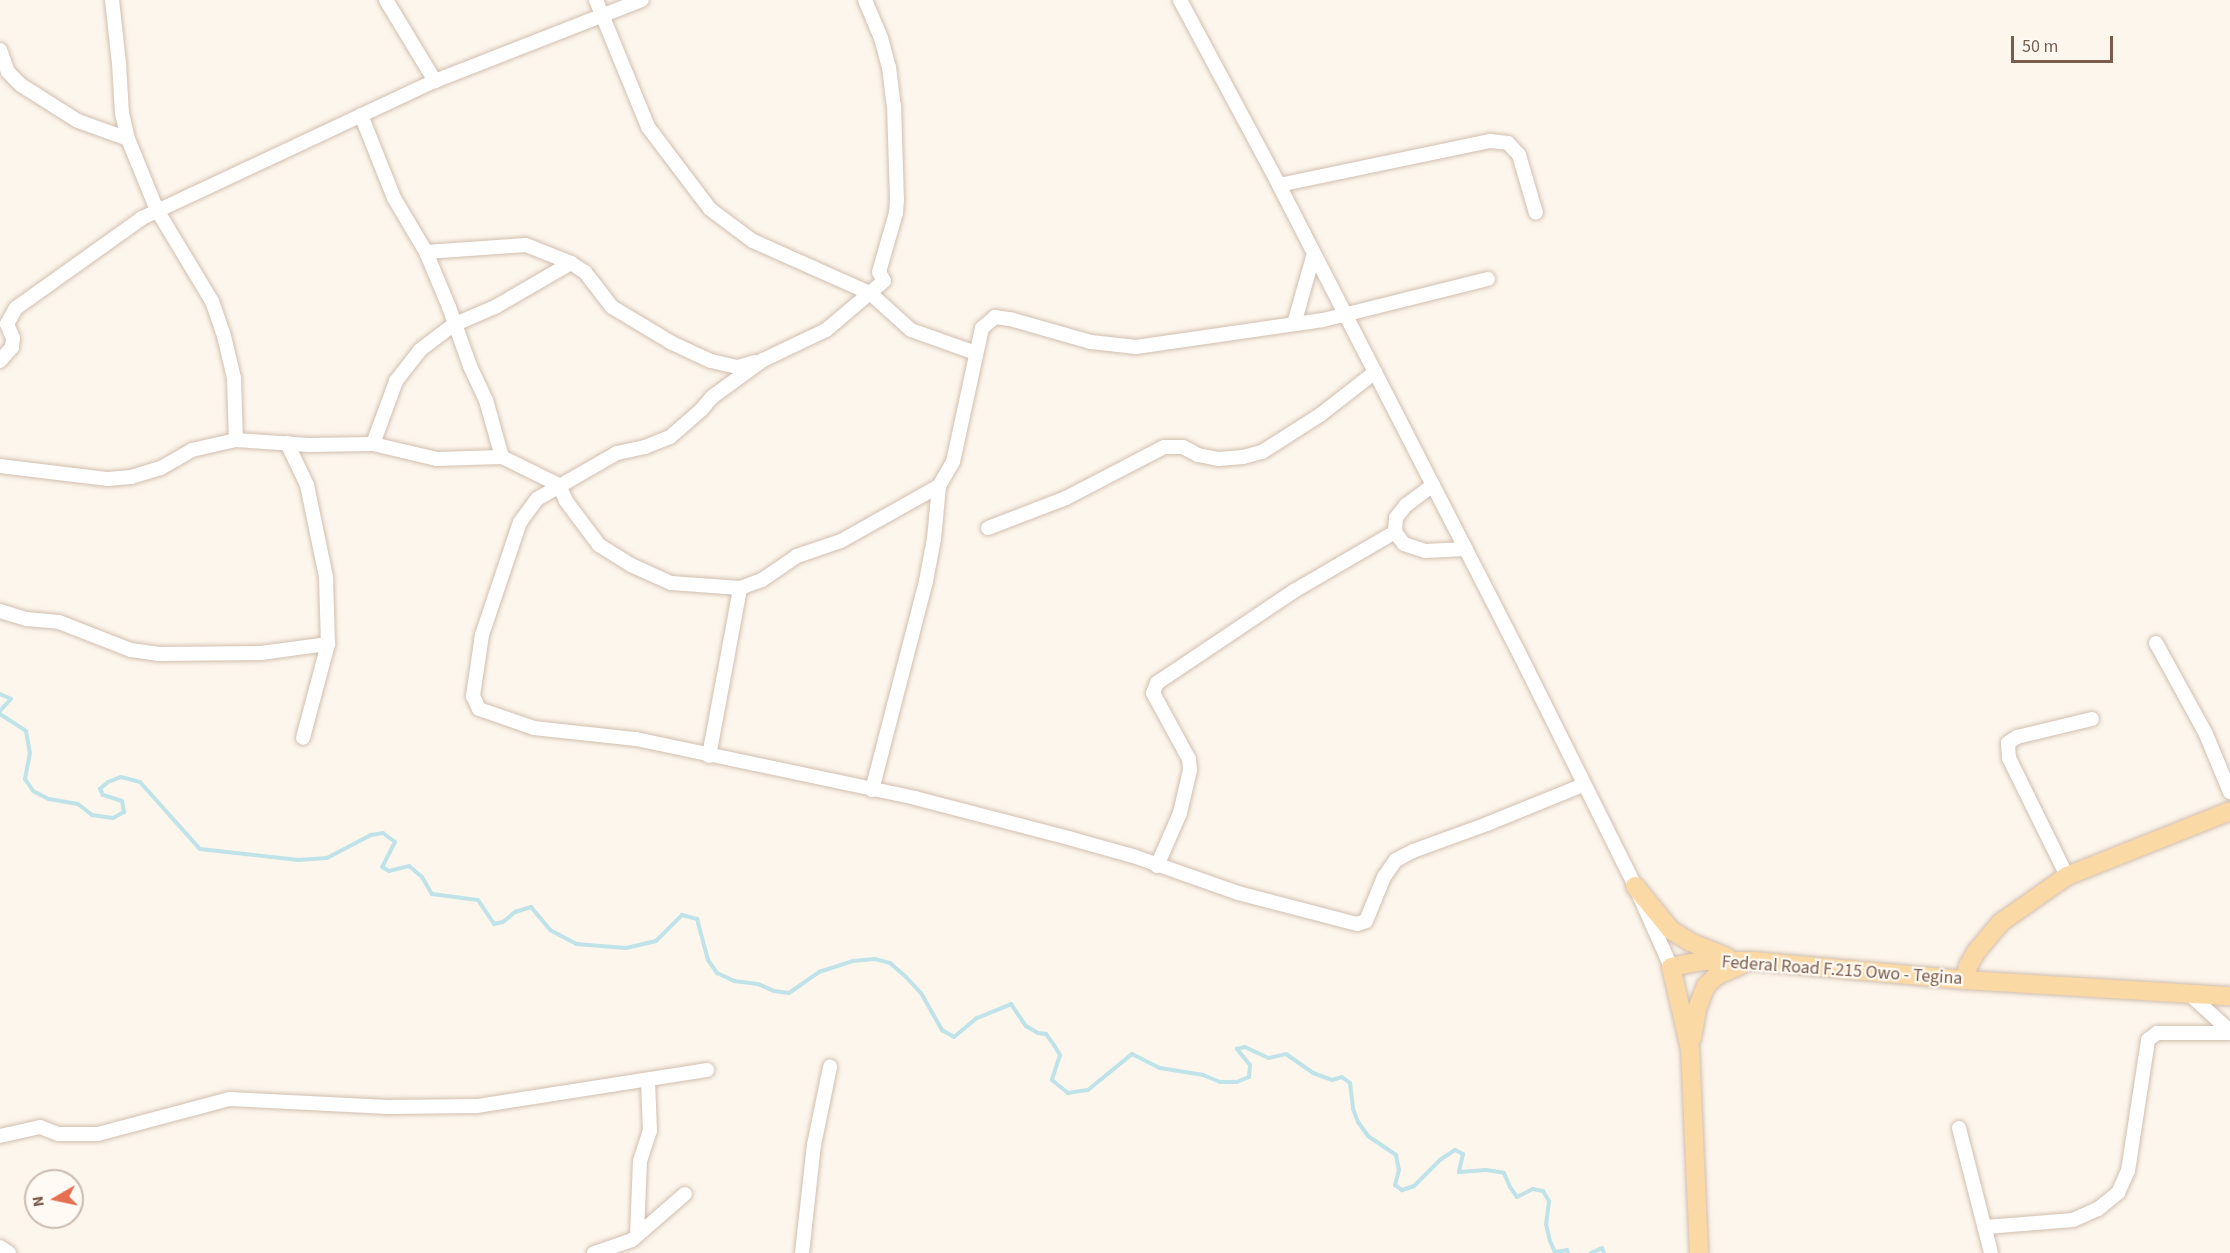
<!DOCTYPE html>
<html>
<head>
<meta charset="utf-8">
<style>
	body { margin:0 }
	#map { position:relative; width:2230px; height:1253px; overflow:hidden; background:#fdf6ec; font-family:"Source Sans 3",sans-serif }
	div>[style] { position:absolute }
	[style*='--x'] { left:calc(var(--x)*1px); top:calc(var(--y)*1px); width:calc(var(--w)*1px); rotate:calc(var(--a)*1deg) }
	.stream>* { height:4px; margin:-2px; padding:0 2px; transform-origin:2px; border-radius:2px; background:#bfe3e8 }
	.roads { filter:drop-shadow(0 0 2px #d1beb0) drop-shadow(0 0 2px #d1beb0) }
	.minor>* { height:14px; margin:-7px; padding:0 7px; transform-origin:7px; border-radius:7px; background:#fff }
	.major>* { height:18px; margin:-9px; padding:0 9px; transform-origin:9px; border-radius:9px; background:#fbd9a5 }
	span { translate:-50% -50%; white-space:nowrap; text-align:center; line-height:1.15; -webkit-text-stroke:4.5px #fffaf3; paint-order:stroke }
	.street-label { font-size:18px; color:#7a5c4d }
	.north { position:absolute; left:24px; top:1169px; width:60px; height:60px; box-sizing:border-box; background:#fffaf3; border:2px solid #cabbb1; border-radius:50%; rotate:261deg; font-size:16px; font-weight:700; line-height:24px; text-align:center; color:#7a5c4d }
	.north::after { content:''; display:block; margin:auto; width:21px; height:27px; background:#e76f51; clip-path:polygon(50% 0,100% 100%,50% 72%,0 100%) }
	.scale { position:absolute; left:2011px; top:36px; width:102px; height:27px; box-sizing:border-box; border:3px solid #7a5c4d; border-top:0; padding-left:8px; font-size:18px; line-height:21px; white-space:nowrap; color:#7a5c4d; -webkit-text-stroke:4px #fffaf3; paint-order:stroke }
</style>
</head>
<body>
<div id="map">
	<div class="stream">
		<i style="--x:0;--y:694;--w:12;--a:24"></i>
		<i style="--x:11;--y:699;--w:16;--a:133"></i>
		<i style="--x:0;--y:714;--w:31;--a:33"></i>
		<i style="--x:26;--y:731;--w:22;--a:80"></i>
		<i style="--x:30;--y:753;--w:26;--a:101"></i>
		<i style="--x:25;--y:779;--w:14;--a:56"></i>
		<i style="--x:33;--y:791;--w:18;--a:27"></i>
		<i style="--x:49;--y:799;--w:29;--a:10"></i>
		<i style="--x:78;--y:804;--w:18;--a:38"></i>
		<i style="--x:92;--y:815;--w:21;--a:8"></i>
		<i style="--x:113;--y:818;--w:13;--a:-29"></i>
		<i style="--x:124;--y:812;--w:11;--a:-100"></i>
		<i style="--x:122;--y:801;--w:20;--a:-162"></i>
		<i style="--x:103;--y:795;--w:7;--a:-117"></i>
		<i style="--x:100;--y:789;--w:11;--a:-41"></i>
		<i style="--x:108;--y:782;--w:14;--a:-21"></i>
		<i style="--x:121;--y:777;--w:20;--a:15"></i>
		<i style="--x:140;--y:782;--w:90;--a:48.2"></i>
		<i style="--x:200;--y:849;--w:99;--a:6.4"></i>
		<i style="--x:298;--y:860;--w:29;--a:-4"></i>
		<i style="--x:327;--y:858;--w:50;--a:-27.6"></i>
		<i style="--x:371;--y:835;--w:12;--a:-9"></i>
		<i style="--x:383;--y:833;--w:15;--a:37"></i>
		<i style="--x:395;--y:842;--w:28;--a:117"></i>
		<i style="--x:382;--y:867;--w:8;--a:30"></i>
		<i style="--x:389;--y:871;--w:21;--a:-14"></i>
		<i style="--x:409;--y:866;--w:17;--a:40"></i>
		<i style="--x:422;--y:877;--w:20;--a:60"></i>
		<i style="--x:432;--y:894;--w:46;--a:7.4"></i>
		<i style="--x:478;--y:900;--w:29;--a:56"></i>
		<i style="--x:494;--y:924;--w:9;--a:-13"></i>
		<i style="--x:503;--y:922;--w:16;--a:-40"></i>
		<i style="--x:515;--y:912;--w:17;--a:-17"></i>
		<i style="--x:531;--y:907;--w:30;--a:50"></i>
		<i style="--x:550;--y:930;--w:30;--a:28"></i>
		<i style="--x:576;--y:944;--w:50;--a:4.6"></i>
		<i style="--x:626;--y:948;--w:31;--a:-13"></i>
		<i style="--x:656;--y:941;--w:37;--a:-45"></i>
		<i style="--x:682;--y:915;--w:16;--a:15"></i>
		<i style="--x:697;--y:919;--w:42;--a:75"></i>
		<i style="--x:708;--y:960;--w:16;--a:55"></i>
		<i style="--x:717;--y:973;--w:19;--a:25"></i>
		<i style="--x:734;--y:981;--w:24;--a:7"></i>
		<i style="--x:758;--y:984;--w:17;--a:24"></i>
		<i style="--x:774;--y:991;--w:15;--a:8"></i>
		<i style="--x:789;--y:993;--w:37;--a:-35"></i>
		<i style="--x:819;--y:972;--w:36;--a:-18"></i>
		<i style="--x:853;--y:961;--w:22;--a:-5"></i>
		<i style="--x:875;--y:959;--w:16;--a:15"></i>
		<i style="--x:890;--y:963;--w:21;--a:41"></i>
		<i style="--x:906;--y:977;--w:22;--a:47"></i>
		<i style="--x:921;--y:993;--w:43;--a:60.4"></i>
		<i style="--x:942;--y:1030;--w:14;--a:30"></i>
		<i style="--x:954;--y:1037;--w:30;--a:-40"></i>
		<i style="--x:977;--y:1018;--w:37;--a:-22"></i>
		<i style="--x:1011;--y:1004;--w:27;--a:56"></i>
		<i style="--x:1026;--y:1026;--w:14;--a:30"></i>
		<i style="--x:1038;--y:1033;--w:8;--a:7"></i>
		<i style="--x:1046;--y:1034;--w:14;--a:54"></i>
		<i style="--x:1054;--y:1045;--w:12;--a:59"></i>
		<i style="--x:1060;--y:1055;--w:26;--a:108"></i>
		<i style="--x:1052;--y:1080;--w:21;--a:39"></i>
		<i style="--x:1068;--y:1093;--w:20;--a:-9"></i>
		<i style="--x:1088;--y:1090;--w:57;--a:-39.3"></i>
		<i style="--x:1132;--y:1054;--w:31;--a:27"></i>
		<i style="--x:1160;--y:1068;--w:44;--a:9.2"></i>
		<i style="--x:1203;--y:1075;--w:18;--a:22"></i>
		<i style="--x:1220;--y:1082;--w:17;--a:0"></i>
		<i style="--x:1237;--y:1082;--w:13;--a:-23"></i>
		<i style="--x:1249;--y:1077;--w:12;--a:-85"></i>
		<i style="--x:1250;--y:1065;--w:21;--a:-129"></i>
		<i style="--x:1237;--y:1049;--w:8;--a:-14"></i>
		<i style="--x:1245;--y:1047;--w:26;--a:25"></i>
		<i style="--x:1269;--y:1058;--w:17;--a:-13"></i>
		<i style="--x:1286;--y:1054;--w:33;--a:35"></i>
		<i style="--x:1313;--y:1073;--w:20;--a:20"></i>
		<i style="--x:1332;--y:1080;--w:10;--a:-17"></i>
		<i style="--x:1342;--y:1077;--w:10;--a:37"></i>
		<i style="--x:1350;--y:1083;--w:26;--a:83"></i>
		<i style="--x:1353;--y:1109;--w:14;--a:69"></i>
		<i style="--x:1358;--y:1122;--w:17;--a:54"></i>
		<i style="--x:1368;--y:1136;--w:34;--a:34"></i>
		<i style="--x:1396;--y:1155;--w:15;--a:79"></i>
		<i style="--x:1399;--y:1170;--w:16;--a:105"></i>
		<i style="--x:1395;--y:1185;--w:9;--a:36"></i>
		<i style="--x:1402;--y:1190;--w:13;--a:-18"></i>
		<i style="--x:1414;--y:1186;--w:37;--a:-45"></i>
		<i style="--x:1440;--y:1160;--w:18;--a:-34"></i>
		<i style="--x:1455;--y:1150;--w:9;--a:27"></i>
		<i style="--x:1463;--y:1154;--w:18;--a:103"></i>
		<i style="--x:1459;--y:1172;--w:27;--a:-4"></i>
		<i style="--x:1486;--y:1170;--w:18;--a:9"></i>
		<i style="--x:1504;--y:1173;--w:15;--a:67"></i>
		<i style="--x:1510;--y:1187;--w:12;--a:55"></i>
		<i style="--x:1517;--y:1197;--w:18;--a:-27"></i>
		<i style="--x:1533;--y:1189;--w:10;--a:11"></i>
		<i style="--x:1543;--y:1191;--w:12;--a:59"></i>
		<i style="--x:1549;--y:1201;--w:23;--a:97"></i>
		<i style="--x:1546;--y:1224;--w:17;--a:77"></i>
		<i style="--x:1550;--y:1241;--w:12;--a:66"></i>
		<i style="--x:1555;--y:1252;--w:12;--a:-9"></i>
		<i style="--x:1567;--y:1250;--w:3;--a:72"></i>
		<i style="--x:1591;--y:1253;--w:12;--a:-24"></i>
		<i style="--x:1602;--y:1248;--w:5;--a:68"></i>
	</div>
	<div class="roads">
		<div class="minor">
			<i style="--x:112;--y:0;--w:63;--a:83.7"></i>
			<i style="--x:119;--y:63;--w:50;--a:86.6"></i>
			<i style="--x:122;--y:113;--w:27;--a:77"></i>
			<i style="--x:128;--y:139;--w:77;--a:67.8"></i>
			<i style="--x:157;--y:210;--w:106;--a:58.9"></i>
			<i style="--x:212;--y:301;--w:37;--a:71"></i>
			<i style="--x:224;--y:336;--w:43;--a:76.6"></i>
			<i style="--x:234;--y:378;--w:62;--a:88.2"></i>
			<i style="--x:386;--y:0;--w:95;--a:58.8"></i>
			<i style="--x:596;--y:0;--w:137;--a:67.7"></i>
			<i style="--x:648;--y:127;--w:103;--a:52.9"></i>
			<i style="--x:710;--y:209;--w:54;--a:36.7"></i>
			<i style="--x:753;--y:241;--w:128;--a:24"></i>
			<i style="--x:870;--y:293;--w:55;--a:42.1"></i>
			<i style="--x:911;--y:330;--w:69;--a:19.5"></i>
			<i style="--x:865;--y:0;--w:41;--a:67.2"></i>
			<i style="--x:881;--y:38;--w:30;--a:75"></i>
			<i style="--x:889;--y:67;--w:38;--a:83"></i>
			<i style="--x:894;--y:105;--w:94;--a:88.2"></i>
			<i style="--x:897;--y:199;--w:14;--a:94"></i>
			<i style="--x:896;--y:213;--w:61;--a:106.1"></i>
			<i style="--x:879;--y:272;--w:10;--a:61"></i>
			<i style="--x:884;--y:281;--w:76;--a:139.8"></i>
			<i style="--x:826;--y:330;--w:70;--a:154.5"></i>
			<i style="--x:763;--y:360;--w:63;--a:144"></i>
			<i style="--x:712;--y:397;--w:17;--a:130"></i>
			<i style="--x:701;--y:410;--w:41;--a:138.9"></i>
			<i style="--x:670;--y:437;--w:27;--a:158"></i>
			<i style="--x:645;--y:447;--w:29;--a:168"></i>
			<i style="--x:617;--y:453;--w:92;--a:150.1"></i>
			<i style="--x:537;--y:499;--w:29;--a:126"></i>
			<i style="--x:520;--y:522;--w:119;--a:108.6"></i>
			<i style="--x:482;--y:635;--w:62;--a:98.4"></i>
			<i style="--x:473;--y:696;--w:14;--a:65"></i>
			<i style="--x:479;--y:709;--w:58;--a:19.1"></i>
			<i style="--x:534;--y:728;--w:103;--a:6.2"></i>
			<i style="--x:636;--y:739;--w:285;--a:11.9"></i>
			<i style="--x:915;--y:798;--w:162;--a:14.6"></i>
			<i style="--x:1072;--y:839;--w:66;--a:15.7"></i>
			<i style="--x:1136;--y:857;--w:108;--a:19.4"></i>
			<i style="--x:1238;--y:893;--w:123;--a:14.6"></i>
			<i style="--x:1357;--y:924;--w:9;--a:-18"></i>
			<i style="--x:1366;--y:921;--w:48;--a:-67.8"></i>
			<i style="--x:1384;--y:877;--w:21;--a:-55"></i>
			<i style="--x:1396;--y:860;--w:19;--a:-28"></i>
			<i style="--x:1413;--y:851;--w:79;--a:-20"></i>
			<i style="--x:1487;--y:824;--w:104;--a:-22.1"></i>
			<i style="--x:1180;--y:0;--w:210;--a:61.8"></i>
			<i style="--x:1279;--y:185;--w:521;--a:62.85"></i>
			<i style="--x:1517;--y:649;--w:265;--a:63.5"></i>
			<i style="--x:1635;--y:886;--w:89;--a:66"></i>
			<i style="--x:0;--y:50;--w:23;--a:70"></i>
			<i style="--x:8;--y:72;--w:18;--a:45"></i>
			<i style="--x:21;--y:85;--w:67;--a:32.3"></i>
			<i style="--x:78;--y:121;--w:53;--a:19.8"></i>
			<i style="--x:361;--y:115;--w:89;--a:68.3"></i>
			<i style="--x:394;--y:198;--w:63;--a:59.3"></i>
			<i style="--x:426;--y:252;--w:60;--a:67.3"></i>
			<i style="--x:449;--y:307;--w:63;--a:70.4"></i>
			<i style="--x:470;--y:366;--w:38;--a:65"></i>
			<i style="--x:486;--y:400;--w:59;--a:74.3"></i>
			<i style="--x:1279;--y:185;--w:216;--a:-11.8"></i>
			<i style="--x:1490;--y:141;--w:18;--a:6"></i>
			<i style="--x:1508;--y:143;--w:16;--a:47"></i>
			<i style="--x:1519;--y:155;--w:60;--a:73.7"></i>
			<i style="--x:426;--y:252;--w:100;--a:-4"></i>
			<i style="--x:526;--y:245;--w:48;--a:21.8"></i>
			<i style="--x:571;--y:263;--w:17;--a:33"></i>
			<i style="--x:585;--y:272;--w:44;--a:52.4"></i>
			<i style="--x:612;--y:307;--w:70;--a:31"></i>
			<i style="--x:672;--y:343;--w:43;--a:24.8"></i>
			<i style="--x:711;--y:361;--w:28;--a:13"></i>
			<i style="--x:738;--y:367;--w:18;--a:-16"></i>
			<i style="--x:1294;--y:324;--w:70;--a:-74.2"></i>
			<i style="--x:0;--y:361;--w:18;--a:-49"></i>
			<i style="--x:12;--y:347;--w:9;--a:-84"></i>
			<i style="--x:13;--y:338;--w:15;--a:-113"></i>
			<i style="--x:7;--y:324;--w:18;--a:-61"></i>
			<i style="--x:16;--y:308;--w:155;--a:-35.5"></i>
			<i style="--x:142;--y:218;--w:323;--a:-25.1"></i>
			<i style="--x:435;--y:81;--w:222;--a:-21.4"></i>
			<i style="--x:287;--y:443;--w:47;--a:64.5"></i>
			<i style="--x:307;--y:485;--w:94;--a:78.3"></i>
			<i style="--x:326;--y:577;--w:67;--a:88.3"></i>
			<i style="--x:328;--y:644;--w:97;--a:104.9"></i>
			<i style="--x:373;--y:444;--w:67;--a:-69.9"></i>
			<i style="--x:396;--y:381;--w:39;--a:-52"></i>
			<i style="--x:420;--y:350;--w:41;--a:-37.1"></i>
			<i style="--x:453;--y:325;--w:46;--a:-23.2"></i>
			<i style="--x:495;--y:307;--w:88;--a:-30.1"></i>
			<i style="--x:0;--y:466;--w:109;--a:6.9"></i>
			<i style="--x:108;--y:479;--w:23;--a:-5"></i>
			<i style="--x:131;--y:477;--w:31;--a:-17"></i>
			<i style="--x:161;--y:468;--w:36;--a:-30"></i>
			<i style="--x:192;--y:450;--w:45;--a:-12.8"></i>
			<i style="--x:236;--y:440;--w:73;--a:3.9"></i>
			<i style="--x:309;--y:445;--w:64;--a:-0.9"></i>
			<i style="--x:373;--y:444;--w:66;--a:13.2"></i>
			<i style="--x:437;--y:459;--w:65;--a:-1.8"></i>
			<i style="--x:502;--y:457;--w:64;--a:26.2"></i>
			<i style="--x:559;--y:485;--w:17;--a:66"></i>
			<i style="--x:566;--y:501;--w:55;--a:53.1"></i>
			<i style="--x:599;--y:545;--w:38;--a:32"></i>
			<i style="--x:631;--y:565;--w:44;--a:24.2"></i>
			<i style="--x:671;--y:583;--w:69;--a:4.1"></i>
			<i style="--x:740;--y:588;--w:23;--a:-20"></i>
			<i style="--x:762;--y:580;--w:42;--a:-34.4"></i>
			<i style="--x:797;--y:556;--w:46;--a:-18.8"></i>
			<i style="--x:841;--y:541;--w:112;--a:-29.3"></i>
			<i style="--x:1433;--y:485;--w:34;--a:143"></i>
			<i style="--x:1406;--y:505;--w:16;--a:128"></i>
			<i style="--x:1396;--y:518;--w:14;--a:94"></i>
			<i style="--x:1395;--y:532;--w:15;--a:53"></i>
			<i style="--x:1404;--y:544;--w:22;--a:18"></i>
			<i style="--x:1425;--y:551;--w:41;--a:-2.8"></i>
			<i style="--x:988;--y:528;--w:84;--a:-21"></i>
			<i style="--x:1066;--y:498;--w:110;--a:-27.5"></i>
			<i style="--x:1164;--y:447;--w:19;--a:0"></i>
			<i style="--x:1183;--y:447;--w:17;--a:28"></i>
			<i style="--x:1198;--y:455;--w:21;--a:11"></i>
			<i style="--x:1219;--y:459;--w:24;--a:-5"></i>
			<i style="--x:1243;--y:457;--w:20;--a:-15"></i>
			<i style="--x:1262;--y:452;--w:69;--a:-32.5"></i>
			<i style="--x:1320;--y:415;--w:70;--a:-38"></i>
			<i style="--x:0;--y:611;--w:27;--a:17"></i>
			<i style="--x:26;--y:619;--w:33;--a:5"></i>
			<i style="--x:59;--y:622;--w:77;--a:21.3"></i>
			<i style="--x:131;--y:650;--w:27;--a:8"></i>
			<i style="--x:158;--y:654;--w:103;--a:-0.6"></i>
			<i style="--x:261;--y:653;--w:68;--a:-7.7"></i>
			<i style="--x:2156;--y:643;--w:102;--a:61.2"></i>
			<i style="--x:2205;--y:732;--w:65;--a:67.4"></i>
			<i style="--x:709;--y:756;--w:171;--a:-79.5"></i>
			<i style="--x:872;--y:790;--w:216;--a:-75.5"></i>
			<i style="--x:926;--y:581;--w:43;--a:-79.2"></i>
			<i style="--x:934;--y:539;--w:53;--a:-84.6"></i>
			<i style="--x:939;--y:486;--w:28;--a:-60"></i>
			<i style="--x:953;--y:462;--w:137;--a:-77.8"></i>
			<i style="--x:982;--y:328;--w:17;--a:-40"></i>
			<i style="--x:995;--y:317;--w:15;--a:8"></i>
			<i style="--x:1010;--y:319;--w:84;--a:15.9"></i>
			<i style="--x:1091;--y:342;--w:45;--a:6.3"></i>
			<i style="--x:1136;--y:347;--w:189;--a:-8.2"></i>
			<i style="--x:1323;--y:320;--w:170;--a:-14"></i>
			<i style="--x:1157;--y:866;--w:58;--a:-66.5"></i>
			<i style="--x:1180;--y:813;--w:44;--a:-76.9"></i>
			<i style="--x:1190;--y:770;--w:11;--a:-95"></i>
			<i style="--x:1189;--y:759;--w:75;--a:-118.6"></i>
			<i style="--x:1153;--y:693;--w:11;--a:-68"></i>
			<i style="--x:1157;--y:683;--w:165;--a:-33.9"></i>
			<i style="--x:1294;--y:591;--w:117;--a:-30.3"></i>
			<i style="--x:2067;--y:876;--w:131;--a:-116.2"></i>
			<i style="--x:2009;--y:758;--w:15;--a:-94"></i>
			<i style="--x:2008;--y:743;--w:11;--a:-34"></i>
			<i style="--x:2017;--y:737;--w:77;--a:-13.5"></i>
			<i style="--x:2187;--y:992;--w:58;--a:42.2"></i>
			<i style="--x:1959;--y:1128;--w:129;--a:75.6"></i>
			<i style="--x:0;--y:1136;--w:41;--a:-12.7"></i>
			<i style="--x:40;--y:1127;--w:19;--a:21"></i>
			<i style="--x:58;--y:1134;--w:40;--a:0"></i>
			<i style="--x:98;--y:1134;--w:137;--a:-14.9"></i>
			<i style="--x:230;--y:1099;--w:158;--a:2.9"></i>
			<i style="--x:388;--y:1107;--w:89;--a:-0.6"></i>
			<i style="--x:477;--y:1106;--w:233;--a:-8.9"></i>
			<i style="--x:1986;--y:1227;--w:87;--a:-4.6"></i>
			<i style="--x:2073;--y:1220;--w:27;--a:-24"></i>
			<i style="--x:2098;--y:1209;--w:26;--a:-39"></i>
			<i style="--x:2118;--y:1193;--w:24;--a:-66"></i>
			<i style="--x:2128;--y:1171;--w:133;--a:-81.3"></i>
			<i style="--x:2148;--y:1040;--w:11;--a:-38"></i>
			<i style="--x:2157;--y:1033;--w:73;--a:0"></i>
			<i style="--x:637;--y:1235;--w:74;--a:-87.7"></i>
			<i style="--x:640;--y:1161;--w:32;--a:-72"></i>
			<i style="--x:650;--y:1131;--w:50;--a:-92.3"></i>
			<i style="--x:0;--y:1247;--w:11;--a:34"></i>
			<i style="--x:594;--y:1253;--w:40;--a:-18.9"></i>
			<i style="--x:632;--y:1240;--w:70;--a:-41"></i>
			<i style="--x:802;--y:1253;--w:109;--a:-83.7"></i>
			<i style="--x:814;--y:1145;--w:80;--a:-78.4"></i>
		</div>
		<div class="major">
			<i style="--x:1635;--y:886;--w:57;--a:50.7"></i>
			<i style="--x:1671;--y:930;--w:22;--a:32"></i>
			<i style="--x:1690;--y:942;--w:40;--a:22"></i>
			<i style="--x:1965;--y:980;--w:14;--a:-78"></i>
			<i style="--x:1968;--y:966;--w:16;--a:-60"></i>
			<i style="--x:1976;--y:952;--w:38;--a:-50"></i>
			<i style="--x:2000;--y:923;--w:82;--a:-35"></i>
			<i style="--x:2067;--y:876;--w:175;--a:-21.7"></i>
			<i style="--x:1692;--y:1038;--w:29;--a:-80"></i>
			<i style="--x:1697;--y:1009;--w:25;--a:-69"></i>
			<i style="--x:1706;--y:986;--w:14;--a:-45"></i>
			<i style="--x:1716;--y:976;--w:30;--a:-24"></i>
			<i style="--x:1699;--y:1253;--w:204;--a:-92.5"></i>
			<i style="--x:1690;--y:1049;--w:84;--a:-103"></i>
			<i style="--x:1671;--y:967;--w:31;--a:-11"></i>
			<i style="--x:1701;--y:961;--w:52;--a:0"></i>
			<i style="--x:1753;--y:961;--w:213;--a:5.1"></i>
			<i style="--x:1965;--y:980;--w:265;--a:3.5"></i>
		</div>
	</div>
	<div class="street-label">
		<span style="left:1842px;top:971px;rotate:4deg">Federal Road F.215 Owo - Tegina</span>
	</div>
	<div class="north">N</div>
	<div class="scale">50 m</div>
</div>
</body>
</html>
